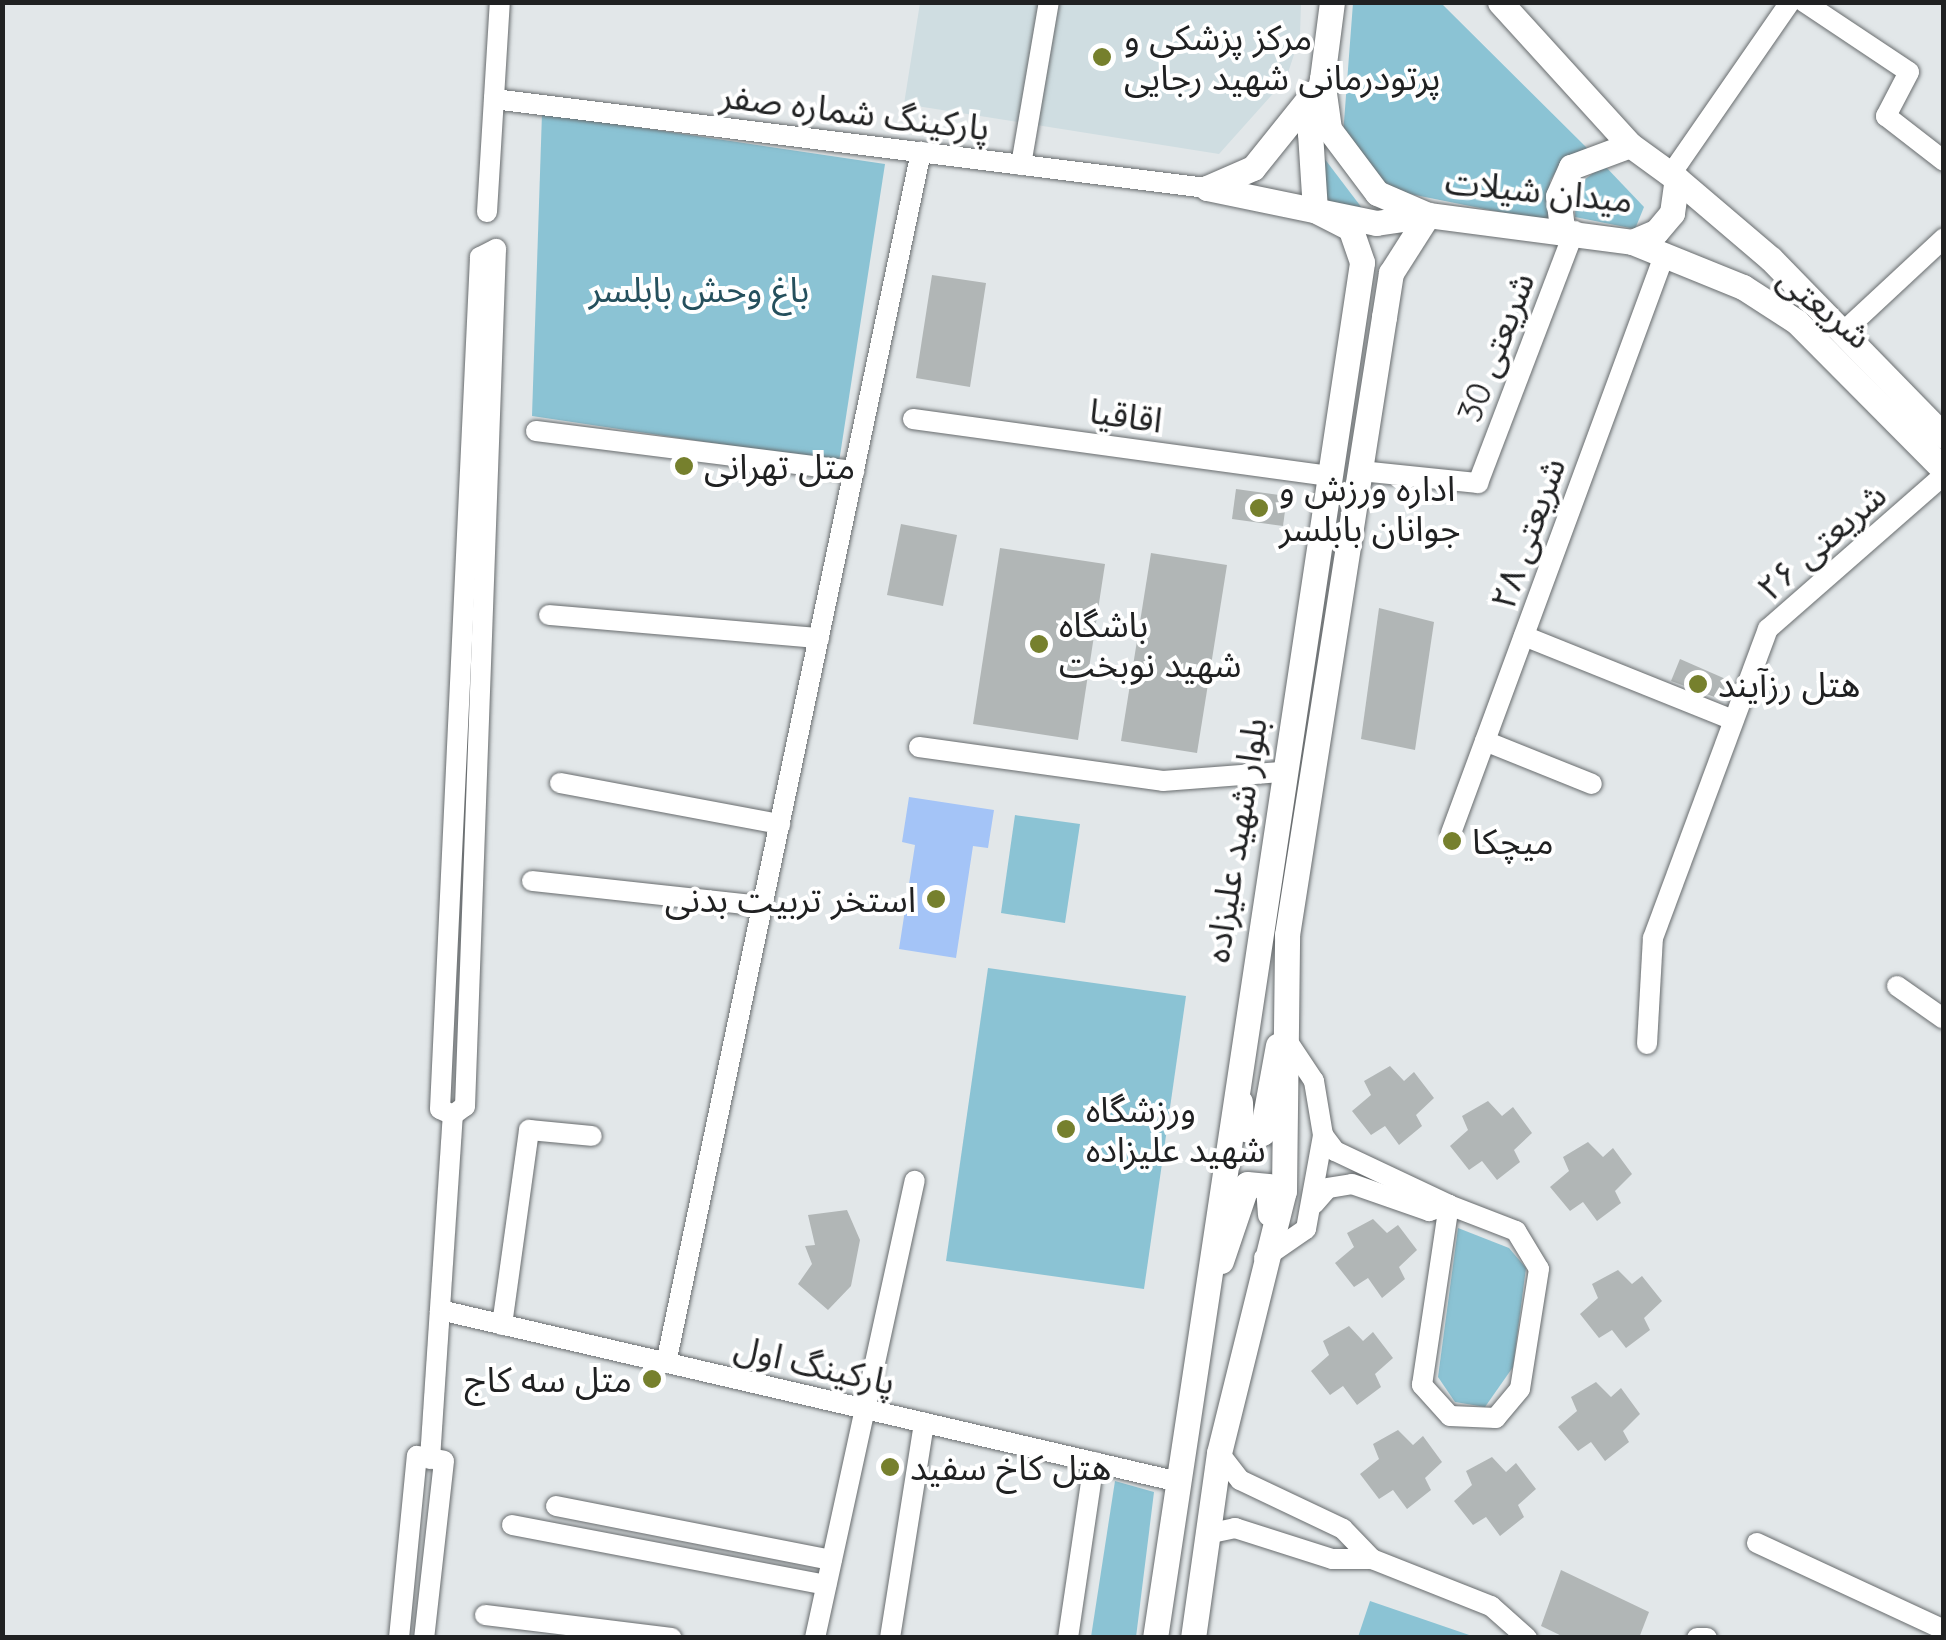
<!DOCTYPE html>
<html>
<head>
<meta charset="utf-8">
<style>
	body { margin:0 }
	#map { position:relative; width:1946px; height:1640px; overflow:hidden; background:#e2e7e9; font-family:Quicksand,"Noto Sans Arabic",sans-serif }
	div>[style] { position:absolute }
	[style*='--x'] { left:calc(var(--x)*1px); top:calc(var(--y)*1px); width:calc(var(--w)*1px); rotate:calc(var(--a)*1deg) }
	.built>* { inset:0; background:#cfdde1 }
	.green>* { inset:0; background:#8bc3d4 }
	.water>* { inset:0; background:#a4c4f7 }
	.building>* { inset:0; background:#b1b6b6 }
	.roads { filter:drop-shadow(0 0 2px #686c6e) drop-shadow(0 0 2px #686c6e) }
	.minor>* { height:20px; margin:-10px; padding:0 10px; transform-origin:10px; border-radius:10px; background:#fff }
	.major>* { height:25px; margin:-12.5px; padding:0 12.5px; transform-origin:12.5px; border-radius:12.5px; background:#fff }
	.dots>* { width:28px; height:28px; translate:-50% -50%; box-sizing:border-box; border:5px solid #fff; border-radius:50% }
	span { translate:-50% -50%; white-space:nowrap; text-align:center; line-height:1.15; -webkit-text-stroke:8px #fff; paint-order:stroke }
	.poi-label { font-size:35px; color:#202122 }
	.left { translate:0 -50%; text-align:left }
	.right { translate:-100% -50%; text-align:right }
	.street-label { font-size:35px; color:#202122 }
	.park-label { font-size:35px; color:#25505d }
	.frame { position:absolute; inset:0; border:5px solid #202122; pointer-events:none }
</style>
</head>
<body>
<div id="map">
	<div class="built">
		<i style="clip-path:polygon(920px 3px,1301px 3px,1300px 36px,1286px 79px,1219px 154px,904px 104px)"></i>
	</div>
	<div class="green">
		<i style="clip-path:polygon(1353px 3px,1441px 3px,1588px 149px,1564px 158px,1550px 181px,1550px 222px,1380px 188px,1343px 135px)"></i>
		<i style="clip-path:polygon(542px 113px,885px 164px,839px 462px,532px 416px)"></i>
		<i style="clip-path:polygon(1324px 158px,1365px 212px,1325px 205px)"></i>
		<i style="clip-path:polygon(1604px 165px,1644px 207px,1635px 229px,1575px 217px,1576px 186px)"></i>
		<i style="clip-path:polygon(1015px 815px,1080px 824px,1065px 923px,1001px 913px)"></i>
		<i style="clip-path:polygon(988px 968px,1186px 996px,1144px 1289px,946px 1261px)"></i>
		<i style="clip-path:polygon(1458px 1228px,1509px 1248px,1526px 1268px,1513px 1367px,1485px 1407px,1455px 1402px,1438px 1377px)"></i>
		<i style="clip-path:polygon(1115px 1481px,1154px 1492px,1136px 1637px,1091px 1637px)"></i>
		<i style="clip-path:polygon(1370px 1601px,1475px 1637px,1358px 1637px)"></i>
	</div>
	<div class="water">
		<i style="clip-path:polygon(909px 797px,994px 810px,988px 848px,973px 846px,956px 958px,899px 949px,915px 845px,902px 842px)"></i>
	</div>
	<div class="building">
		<i style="clip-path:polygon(932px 275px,986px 283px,970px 387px,916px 378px)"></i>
		<i style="clip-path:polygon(1236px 489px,1287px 496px,1283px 526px,1232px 519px)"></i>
		<i style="clip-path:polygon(901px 524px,957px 535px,943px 606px,887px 595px)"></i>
		<i style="clip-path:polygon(1000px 548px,1105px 564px,1078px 740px,973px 724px)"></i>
		<i style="clip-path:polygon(1151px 553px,1227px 565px,1197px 753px,1121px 741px)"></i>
		<i style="clip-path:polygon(1379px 608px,1434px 622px,1415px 750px,1361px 739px)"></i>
		<i style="clip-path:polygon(1680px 659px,1728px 680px,1720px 699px,1671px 681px)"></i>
		<i style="clip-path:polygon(1390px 1066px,1404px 1081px,1414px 1072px,1434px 1098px,1416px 1115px,1422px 1126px,1399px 1145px,1385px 1126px,1371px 1135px,1352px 1111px,1371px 1095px,1364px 1081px)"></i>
		<i style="clip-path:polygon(1488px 1101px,1502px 1116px,1513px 1107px,1532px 1133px,1514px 1150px,1520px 1162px,1497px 1180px,1482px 1161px,1469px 1170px,1450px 1146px,1468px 1130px,1462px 1116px)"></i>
		<i style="clip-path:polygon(1588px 1142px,1603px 1157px,1613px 1148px,1632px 1174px,1615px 1191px,1621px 1203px,1597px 1221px,1583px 1202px,1570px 1211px,1550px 1187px,1569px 1171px,1563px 1157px)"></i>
		<i style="clip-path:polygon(847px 1210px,860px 1240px,851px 1286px,828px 1310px,798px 1284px,812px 1264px,805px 1246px,815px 1245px,808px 1215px)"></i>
		<i style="clip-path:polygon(1373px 1219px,1387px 1233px,1398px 1225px,1417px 1250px,1399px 1267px,1405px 1279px,1382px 1298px,1368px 1278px,1354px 1287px,1335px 1263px,1354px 1247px,1347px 1233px)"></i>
		<i style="clip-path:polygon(1618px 1270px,1632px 1284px,1642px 1276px,1662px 1301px,1644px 1318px,1650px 1330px,1626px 1348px,1612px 1330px,1599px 1338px,1580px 1314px,1598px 1298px,1592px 1284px)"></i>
		<i style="clip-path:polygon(1349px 1326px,1363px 1341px,1373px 1332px,1393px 1358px,1375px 1374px,1381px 1387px,1357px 1405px,1343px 1386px,1330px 1395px,1311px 1371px,1329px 1355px,1323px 1341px)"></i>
		<i style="clip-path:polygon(1596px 1382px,1611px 1397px,1621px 1388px,1640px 1414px,1623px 1431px,1629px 1442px,1605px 1461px,1591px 1442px,1578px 1451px,1558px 1427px,1577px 1411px,1571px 1397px)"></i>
		<i style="clip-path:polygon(1398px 1430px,1413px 1445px,1423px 1436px,1442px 1462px,1425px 1478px,1431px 1490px,1407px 1509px,1393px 1490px,1379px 1499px,1360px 1474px,1379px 1459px,1373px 1444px)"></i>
		<i style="clip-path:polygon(1492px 1457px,1506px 1472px,1516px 1463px,1536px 1489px,1518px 1505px,1524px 1517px,1500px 1536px,1486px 1517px,1473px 1525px,1454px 1501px,1472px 1485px,1466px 1471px)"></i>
		<i style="clip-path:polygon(1561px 1570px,1649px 1612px,1639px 1638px,1566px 1638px,1541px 1626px)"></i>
	</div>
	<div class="roads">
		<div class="minor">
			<i style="--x:1804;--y:2;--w:126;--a:33.7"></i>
			<i style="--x:1909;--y:72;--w:50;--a:117.6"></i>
			<i style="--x:1886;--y:116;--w:73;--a:37.8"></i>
			<i style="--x:494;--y:99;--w:719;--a:7.12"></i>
			<i style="--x:1021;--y:165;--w:165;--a:-80.3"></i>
			<i style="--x:1671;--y:174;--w:209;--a:-55.3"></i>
			<i style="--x:487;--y:212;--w:210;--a:-86.5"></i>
			<i style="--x:496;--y:249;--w:858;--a:92.07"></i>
			<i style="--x:465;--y:1106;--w:15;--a:143"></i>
			<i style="--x:453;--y:1115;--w:14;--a:-155"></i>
			<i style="--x:440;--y:1109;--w:853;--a:-87.31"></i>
			<i style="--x:480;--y:257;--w:18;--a:-27"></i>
			<i style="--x:1843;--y:332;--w:138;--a:-42.9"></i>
			<i style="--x:913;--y:419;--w:422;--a:7.8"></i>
			<i style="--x:536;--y:431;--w:321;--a:7.2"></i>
			<i style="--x:1361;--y:471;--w:118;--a:5.9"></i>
			<i style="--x:1478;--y:483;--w:270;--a:-69.1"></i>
			<i style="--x:549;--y:615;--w:271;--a:4.9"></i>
			<i style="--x:1524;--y:636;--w:222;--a:21.9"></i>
			<i style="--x:1485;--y:741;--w:115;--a:21.9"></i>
			<i style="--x:919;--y:747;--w:246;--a:7.9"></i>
			<i style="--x:1163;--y:781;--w:118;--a:-4.4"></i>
			<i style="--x:560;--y:783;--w:224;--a:10.6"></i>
			<i style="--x:1451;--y:833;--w:615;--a:-69.74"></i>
			<i style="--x:532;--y:881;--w:232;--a:6.2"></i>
			<i style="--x:1897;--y:986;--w:57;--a:35.1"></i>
			<i style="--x:1647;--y:1044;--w:106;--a:-86.8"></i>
			<i style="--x:1653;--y:938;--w:330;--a:-69.6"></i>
			<i style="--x:1768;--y:629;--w:234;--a:-41.2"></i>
			<i style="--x:1323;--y:1135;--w:20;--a:53"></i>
			<i style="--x:1335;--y:1151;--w:126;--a:25.3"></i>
			<i style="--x:1314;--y:1204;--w:21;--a:-49"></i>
			<i style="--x:1328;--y:1188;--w:24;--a:-9"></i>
			<i style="--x:1352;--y:1184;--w:82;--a:19.3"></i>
			<i style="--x:1429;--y:1211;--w:21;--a:-17"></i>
			<i style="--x:1449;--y:1205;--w:72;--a:21.2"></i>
			<i style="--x:1516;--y:1231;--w:44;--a:58.8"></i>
			<i style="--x:1539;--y:1269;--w:121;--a:99"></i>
			<i style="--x:1520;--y:1389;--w:38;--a:130"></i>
			<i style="--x:1496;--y:1418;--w:46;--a:-177.5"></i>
			<i style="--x:1450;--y:1416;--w:42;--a:-132.1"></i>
			<i style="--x:1422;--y:1385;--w:182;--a:-81.5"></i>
			<i style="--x:1264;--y:1258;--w:51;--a:-34.6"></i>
			<i style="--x:1306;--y:1229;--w:96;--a:-79.7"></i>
			<i style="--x:1323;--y:1135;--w:55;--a:-99.5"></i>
			<i style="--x:1314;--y:1081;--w:54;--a:-123.7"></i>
			<i style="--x:440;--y:1310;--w:755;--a:13.1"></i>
			<i style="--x:502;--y:1325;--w:197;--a:-82.1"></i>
			<i style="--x:529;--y:1130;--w:63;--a:5.4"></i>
			<i style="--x:666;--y:1363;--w:1238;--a:-78.11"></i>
			<i style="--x:1219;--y:1453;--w:34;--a:52"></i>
			<i style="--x:1240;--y:1480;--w:114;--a:25.4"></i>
			<i style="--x:1343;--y:1529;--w:42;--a:46"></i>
			<i style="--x:430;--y:1459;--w:345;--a:-86.2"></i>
			<i style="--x:556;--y:1506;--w:281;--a:11.1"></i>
			<i style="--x:512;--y:1525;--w:320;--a:10.8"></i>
			<i style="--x:1207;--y:1534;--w:29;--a:-12"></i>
			<i style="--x:1235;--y:1528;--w:102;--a:17.7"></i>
			<i style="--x:1332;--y:1559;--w:40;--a:0"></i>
			<i style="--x:1372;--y:1559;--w:128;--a:21.6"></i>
			<i style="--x:1491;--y:1606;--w:48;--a:41.6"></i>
			<i style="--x:1757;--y:1543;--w:206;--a:24.9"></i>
			<i style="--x:485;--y:1615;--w:188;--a:7"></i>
			<i style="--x:399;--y:1638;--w:183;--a:-84.4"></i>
			<i style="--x:417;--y:1456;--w:27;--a:10"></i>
			<i style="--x:444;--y:1461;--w:178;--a:96.4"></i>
			<i style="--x:815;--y:1638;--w:468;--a:-77.7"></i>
			<i style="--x:890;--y:1638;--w:218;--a:-81"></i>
			<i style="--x:1068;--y:1638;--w:178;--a:-81.6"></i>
			<i style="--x:1697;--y:1638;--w:10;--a:0"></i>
		</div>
		<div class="major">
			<i style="--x:1332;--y:2;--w:78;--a:97.4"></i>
			<i style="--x:1322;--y:79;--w:50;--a:82"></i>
			<i style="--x:1329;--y:129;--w:80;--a:53.1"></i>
			<i style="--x:1377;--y:193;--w:56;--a:23.3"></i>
			<i style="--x:1428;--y:215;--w:206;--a:7.5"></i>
			<i style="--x:1632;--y:242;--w:26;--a:-23"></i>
			<i style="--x:1656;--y:232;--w:25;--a:-50"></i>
			<i style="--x:1672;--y:213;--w:34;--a:-82"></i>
			<i style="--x:1677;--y:179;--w:58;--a:-144.1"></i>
			<i style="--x:1630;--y:145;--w:193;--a:-132.3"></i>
			<i style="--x:1677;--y:179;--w:123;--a:40.4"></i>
			<i style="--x:1771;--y:259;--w:248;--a:45.7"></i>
			<i style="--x:1207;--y:188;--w:173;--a:11.7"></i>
			<i style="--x:1376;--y:223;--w:48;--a:-8.5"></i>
			<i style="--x:1207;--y:188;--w:50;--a:-23.5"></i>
			<i style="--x:1253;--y:168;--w:97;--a:-51.2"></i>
			<i style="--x:1562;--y:228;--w:32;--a:-97"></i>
			<i style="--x:1558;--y:196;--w:32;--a:-66"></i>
			<i style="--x:1571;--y:167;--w:63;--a:-20.4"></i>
			<i style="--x:1632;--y:242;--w:120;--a:22.1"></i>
			<i style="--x:1743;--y:287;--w:64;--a:32.9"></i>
			<i style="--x:1797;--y:322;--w:209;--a:45.2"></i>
			<i style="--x:1240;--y:1102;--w:26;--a:88"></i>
			<i style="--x:1241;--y:1128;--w:22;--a:13"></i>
			<i style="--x:1262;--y:1133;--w:89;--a:-79.7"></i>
			<i style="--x:1221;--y:1261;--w:81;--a:-71.3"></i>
			<i style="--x:1247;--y:1184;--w:21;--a:5"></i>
			<i style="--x:1268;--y:1186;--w:28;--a:86"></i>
			<i style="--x:1155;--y:1638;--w:1391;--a:-81.44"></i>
			<i style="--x:1362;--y:262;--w:36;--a:-109"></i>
			<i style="--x:1350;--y:228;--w:39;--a:-153"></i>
			<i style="--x:1315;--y:210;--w:77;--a:-93.7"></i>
			<i style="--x:1310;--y:133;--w:55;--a:-77.5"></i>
			<i style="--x:1193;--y:1638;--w:187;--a:-82"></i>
			<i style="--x:1219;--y:1453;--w:270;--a:-76.1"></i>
			<i style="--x:1284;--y:1191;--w:256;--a:-89.3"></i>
			<i style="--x:1287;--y:935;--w:626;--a:-81.08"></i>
			<i style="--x:1384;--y:317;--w:45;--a:-81"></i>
			<i style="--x:1391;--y:273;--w:69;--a:-57.5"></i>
		</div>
	</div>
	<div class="dots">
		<i style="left:1102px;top:57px;background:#76802d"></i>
		<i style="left:684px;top:466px;background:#76802d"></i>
		<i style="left:1259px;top:508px;background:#76802d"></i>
		<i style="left:1039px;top:644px;background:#76802d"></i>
		<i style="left:1698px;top:684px;background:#76802d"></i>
		<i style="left:1452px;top:841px;background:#76802d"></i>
		<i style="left:936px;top:899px;background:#76802d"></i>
		<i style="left:1066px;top:1129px;background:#76802d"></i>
		<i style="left:652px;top:1379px;background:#76802d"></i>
		<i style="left:890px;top:1467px;background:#76802d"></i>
	</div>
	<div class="poi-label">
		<span class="left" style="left:1124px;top:57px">مرکز پزشکی و<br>پرتودرمانی شهید رجایی</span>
		<span class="left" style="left:704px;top:466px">متل تهرانی</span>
		<span class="left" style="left:1279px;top:508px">اداره ورزش و<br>جوانان بابلسر</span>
		<span class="left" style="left:1059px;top:644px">باشگاه<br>شهید نوبخت</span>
		<span class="left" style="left:1718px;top:684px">هتل رزآیند</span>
		<span class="left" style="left:1472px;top:841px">میچکا</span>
		<span class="right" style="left:916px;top:899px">استخر تربیت بدنی</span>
		<span class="left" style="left:1086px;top:1129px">ورزشگاه<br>شهید علیزاده</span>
		<span class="right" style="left:632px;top:1379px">متل سه کاج</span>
		<span class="left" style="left:910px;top:1467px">هتل کاخ سفید</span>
	</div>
	<div class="street-label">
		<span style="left:855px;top:111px;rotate:7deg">پارکینگ شماره صفر</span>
		<span style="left:1539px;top:190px;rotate:6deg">میدان شیلات</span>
		<span style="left:1825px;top:307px;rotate:39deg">شریعتی</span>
		<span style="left:1495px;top:347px;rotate:-69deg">شریعتی 30</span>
		<span style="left:1126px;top:415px;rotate:8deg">اقاقیا</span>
		<span style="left:1527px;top:533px;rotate:-70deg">شریعتی ۲۸</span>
		<span style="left:1821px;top:541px;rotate:-41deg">شریعتی ۲۶</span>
		<span style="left:1235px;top:840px;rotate:-81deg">بلوار شهید علیزاده</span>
		<span style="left:815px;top:1364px;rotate:13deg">پارکینگ اول</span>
	</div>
	<div class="park-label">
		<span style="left:699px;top:289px">باغ وحش بابلسر</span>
	</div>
	<div class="frame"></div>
</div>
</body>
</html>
